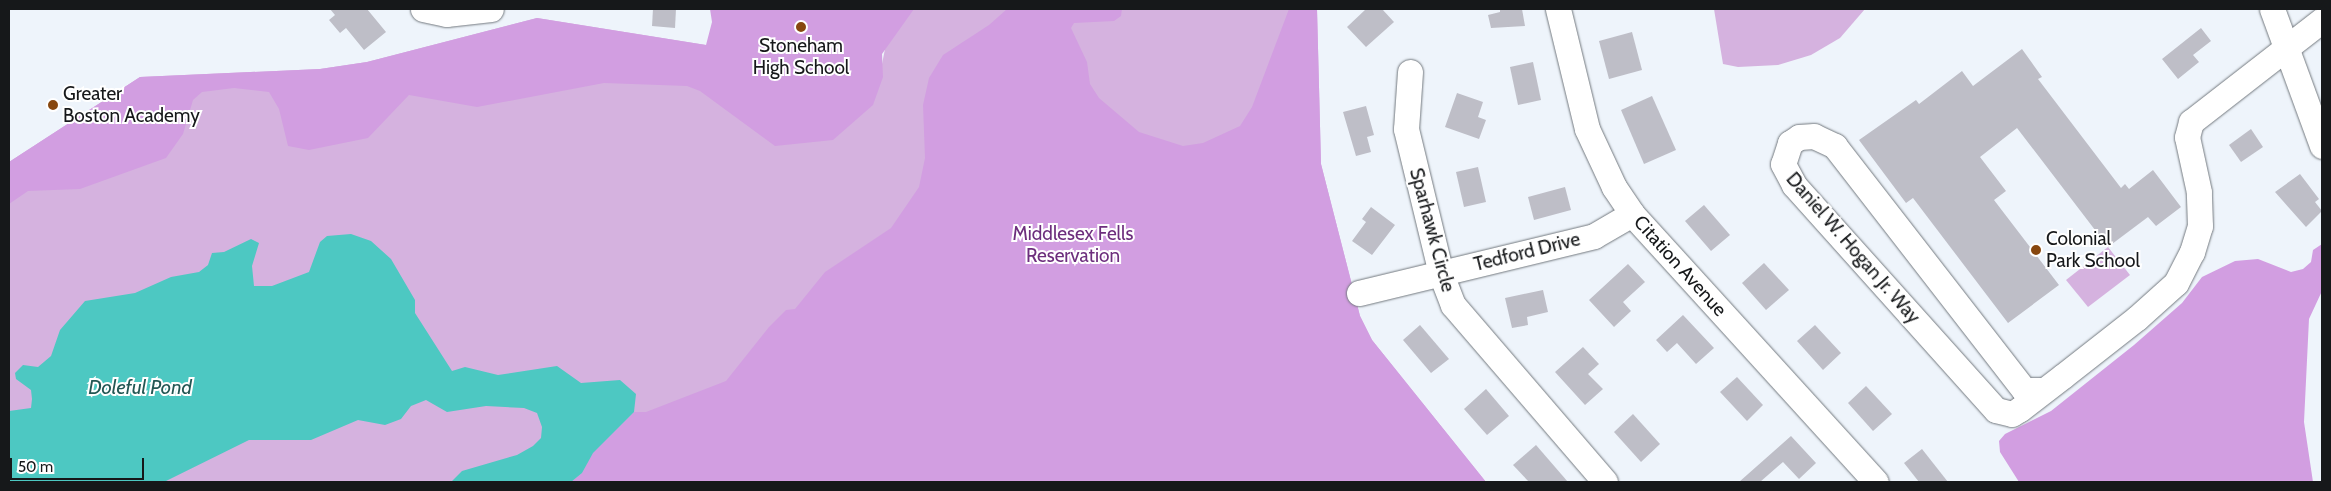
<!DOCTYPE html>
<html>
<head>
<meta charset="utf-8">
<style>
	body { margin:0 }
	#map { position:relative; width:2331px; height:491px; overflow:hidden; background:#eef4fb; font-family:Cabin,sans-serif }
	div>[style] { position:absolute }
	[style*='--x'] { left:calc(var(--x)*1px); top:calc(var(--y)*1px); width:calc(var(--w)*1px); rotate:calc(var(--a)*1deg) }
	.green>* { inset:0; background:#d5b2df }
	.forest>* { inset:0; background:#d29ee1 }
	.water>* { inset:0; background:#4dc8c2 }
	.building>* { inset:0; background:#bebec7 }
	.roads { filter:drop-shadow(0 0 1px #73797f) drop-shadow(0 0 1px #73797f) }
	.minor>* { height:25px; margin:-12.5px; padding:0 12.5px; transform-origin:12.5px; border-radius:12.5px; background:#fff }
	.dots>* { width:14px; height:14px; translate:-50% -50%; box-sizing:border-box; border:2px solid #fff; border-radius:50% }
	span { translate:-50% -50%; white-space:nowrap; text-align:center; line-height:1.15; -webkit-text-stroke:4px #fff; paint-order:stroke }
	.poi-label { font-size:19px; color:#16181a }
	.left { translate:0 -50%; text-align:left }
	.street-label { font-size:19px; color:#16181a }
	.park-label { font-size:19px; color:#6d2e7d }
	.water-label { font-size:20px; color:#235754; font-style:italic }
	.frame { position:absolute; inset:0; border:10px solid #16181a; pointer-events:none }
	.scale { position:absolute; left:10px; top:458px; width:134px; height:22px; box-sizing:border-box; border:2px solid #16181a; border-top:0; padding-left:6px; font-size:15px; line-height:18px; white-space:nowrap; color:#16181a; -webkit-text-stroke:4px #fff; paint-order:stroke }
</style>
</head>
<body>
<div id="map">
	<div class="green">
		<i style="clip-path:polygon(893px 9px,1317px 9px,1321px 164px,1360px 316px,1372px 340px,1486px 482px,9px 482px,9px 162px,140px 77px,320px 69px,367px 62px,537px 18px,706px 45px,882px 64px)"></i>
		<i style="clip-path:polygon(1714px 9px,1865px 9px,1840px 38px,1811px 55px,1778px 65px,1738px 67px,1723px 64px)"></i>
		<i style="clip-path:polygon(2108px 247px,2130px 275px,2088px 307px,2066px 280px)"></i>
	</div>
	<div class="forest">
		<i style="clip-path:polygon(710px 9px,914px 9px,882px 54px,883px 77px,873px 105px,833px 140px,775px 146px,700px 91px,687px 86px,604px 83px,477px 107px,409px 95px,368px 138px,309px 150px,288px 146px,279px 109px,269px 92px,234px 88px,202px 92px,193px 100px,183px 134px,166px 158px,80px 189px,28px 191px,9px 204px,9px 162px,140px 77px,320px 69px,367px 62px,537px 18px,706px 45px,712px 22px)"></i>
		<i style="clip-path:polygon(1007px 9px,1122px 9px,1121px 16px,1114px 21px,1074px 23px,1071px 28px,1087px 62px,1090px 84px,1099px 98px,1139px 132px,1183px 146px,1203px 143px,1240px 126px,1252px 107px,1289px 9px,1317px 9px,1321px 164px,1360px 316px,1372px 340px,1486px 482px,571px 482px,582px 473px,592px 453px,634px 412px,646px 412px,726px 381px,769px 327px,786px 310px,795px 309px,825px 272px,891px 228px,919px 187px,925px 158px,923px 105px,929px 78px,943px 55px,989px 25px)"></i>
		<i style="clip-path:polygon(2322px 244px,2322px 291px,2309px 319px,2304px 422px,2313px 482px,2019px 482px,2000px 452px,1999px 441px,2005px 434px,2051px 411px,2134px 345px,2182px 303px,2202px 277px,2235px 261px,2258px 259px,2291px 272px,2303px 269px,2311px 262px,2313px 250px)"></i>
	</div>
	<div class="water">
		<i style="clip-path:polygon(351px 234px,371px 241px,391px 259px,415px 300px,415px 313px,452px 371px,465px 367px,498px 375px,557px 366px,581px 383px,620px 380px,636px 394px,634px 412px,593px 453px,582px 473px,571px 482px,451px 482px,462px 471px,517px 455px,533px 446px,541px 438px,542px 427px,537px 413px,524px 408px,486px 406px,447px 412px,426px 400px,411px 406px,401px 419px,385px 425px,358px 420px,311px 440px,249px 440px,164px 482px,9px 482px,9px 411px,31px 408px,32px 399px,31px 390px,16px 379px,15px 373px,23px 365px,38px 367px,51px 356px,60px 330px,85px 301px,135px 293px,171px 277px,199px 272px,208px 265px,212px 253px,224px 252px,251px 239px,259px 243px,252px 266px,254px 286px,272px 286px,309px 272px,320px 242px,327px 236px)"></i>
	</div>
	<div class="building">
		<i style="clip-path:polygon(330px 9px,367px 9px,386px 32px,364px 50px,346px 28px,340px 33px,329px 20px,335px 15px)"></i>
		<i style="clip-path:polygon(653px 9px,676px 9px,675px 28px,652px 26px)"></i>
		<i style="clip-path:polygon(1366px 9px,1382px 9px,1394px 22px,1366px 47px,1347px 27px)"></i>
		<i style="clip-path:polygon(1500px 9px,1522px 9px,1525px 26px,1491px 28px,1488px 15px,1500px 12px)"></i>
		<i style="clip-path:polygon(2201px 28px,2211px 41px,2193px 55px,2199px 62px,2178px 79px,2162px 59px)"></i>
		<i style="clip-path:polygon(1632px 32px,1642px 70px,1609px 79px,1599px 41px)"></i>
		<i style="clip-path:polygon(2022px 49px,2042px 77px,2038px 79px,2121px 188px,2125px 184px,2129px 189px,2153px 170px,2181px 207px,2156px 226px,2148px 217px,2108px 247px,2017px 128px,1980px 157px,2006px 191px,1994px 200px,2059px 285px,2008px 323px,1913px 198px,1906px 203px,1859px 140px,1916px 100px,1919px 104px,1962px 71px,1973px 86px)"></i>
		<i style="clip-path:polygon(1533px 62px,1541px 100px,1518px 105px,1510px 67px)"></i>
		<i style="clip-path:polygon(1457px 93px,1483px 102px,1478px 117px,1486px 120px,1479px 139px,1445px 127px)"></i>
		<i style="clip-path:polygon(1652px 96px,1676px 150px,1644px 164px,1621px 110px)"></i>
		<i style="clip-path:polygon(1366px 106px,1374px 135px,1367px 137px,1371px 152px,1356px 156px,1343px 112px)"></i>
		<i style="clip-path:polygon(2251px 129px,2263px 147px,2241px 162px,2229px 145px)"></i>
		<i style="clip-path:polygon(1478px 167px,1486px 202px,1464px 207px,1456px 172px)"></i>
		<i style="clip-path:polygon(2300px 174px,2319px 199px,2315px 202px,2322px 211px,2306px 227px,2275px 192px)"></i>
		<i style="clip-path:polygon(1565px 187px,1571px 210px,1534px 220px,1528px 197px)"></i>
		<i style="clip-path:polygon(1704px 205px,1730px 235px,1711px 251px,1685px 221px)"></i>
		<i style="clip-path:polygon(1371px 207px,1395px 225px,1372px 255px,1352px 241px,1366px 222px,1362px 219px)"></i>
		<i style="clip-path:polygon(1764px 263px,1789px 290px,1766px 310px,1742px 283px)"></i>
		<i style="clip-path:polygon(1628px 264px,1645px 282px,1623px 302px,1631px 311px,1614px 327px,1589px 300px)"></i>
		<i style="clip-path:polygon(1543px 290px,1548px 312px,1527px 317px,1528px 325px,1512px 328px,1505px 298px)"></i>
		<i style="clip-path:polygon(1683px 315px,1714px 348px,1696px 364px,1677px 343px,1667px 352px,1656px 340px)"></i>
		<i style="clip-path:polygon(1420px 325px,1449px 359px,1431px 373px,1403px 340px)"></i>
		<i style="clip-path:polygon(1815px 325px,1841px 353px,1823px 370px,1797px 341px)"></i>
		<i style="clip-path:polygon(1583px 347px,1599px 364px,1588px 374px,1603px 389px,1585px 405px,1555px 372px)"></i>
		<i style="clip-path:polygon(1737px 377px,1763px 405px,1747px 421px,1720px 392px)"></i>
		<i style="clip-path:polygon(1866px 386px,1892px 414px,1873px 431px,1848px 403px)"></i>
		<i style="clip-path:polygon(1486px 389px,1509px 416px,1487px 435px,1464px 409px)"></i>
		<i style="clip-path:polygon(1633px 414px,1660px 444px,1641px 462px,1614px 432px)"></i>
		<i style="clip-path:polygon(1791px 436px,1816px 463px,1799px 479px,1783px 462px,1760px 482px,1739px 482px)"></i>
		<i style="clip-path:polygon(1536px 445px,1568px 482px,1529px 482px,1513px 465px)"></i>
		<i style="clip-path:polygon(1922px 449px,1948px 482px,1919px 482px,1904px 463px)"></i>
	</div>
	<div class="roads">
		<div class="minor">
			<i style="--x:423;--y:9;--w:24;--a:12"></i>
			<i style="--x:446;--y:14;--w:45;--a:-6.3"></i>
			<i style="--x:1558;--y:9;--w:123;--a:76.4"></i>
			<i style="--x:1587;--y:129;--w:64;--a:65"></i>
			<i style="--x:1614;--y:187;--w:32;--a:56"></i>
			<i style="--x:1632;--y:214;--w:362;--a:47.7"></i>
			<i style="--x:2272;--y:9;--w:146;--a:69.9"></i>
			<i style="--x:1410;--y:72;--w:57;--a:94"></i>
			<i style="--x:1406;--y:129;--w:149;--a:76.4"></i>
			<i style="--x:1441;--y:274;--w:33;--a:69"></i>
			<i style="--x:1453;--y:305;--w:233;--a:49.3"></i>
			<i style="--x:1359;--y:293;--w:242;--a:-13.6"></i>
			<i style="--x:1594;--y:236;--w:44;--a:-30.1"></i>
			<i style="--x:2044;--y:390;--w:20;--a:180"></i>
			<i style="--x:2024;--y:390;--w:309;--a:-127.8"></i>
			<i style="--x:1835;--y:146;--w:23;--a:-155"></i>
			<i style="--x:1814;--y:136;--w:15;--a:176"></i>
			<i style="--x:1799;--y:137;--w:11;--a:146"></i>
			<i style="--x:1790;--y:143;--w:22;--a:108"></i>
			<i style="--x:1783;--y:164;--w:24;--a:62"></i>
			<i style="--x:1794;--y:185;--w:302;--a:48.1"></i>
			<i style="--x:1996;--y:410;--w:16;--a:14"></i>
			<i style="--x:2012;--y:414;--w:9;--a:-32"></i>
			<i style="--x:2020;--y:409;--w:54;--a:-37.5"></i>
			<i style="--x:2063;--y:376;--w:94;--a:-38.1"></i>
			<i style="--x:2137;--y:318;--w:52;--a:-41.9"></i>
			<i style="--x:2176;--y:283;--w:35;--a:-63"></i>
			<i style="--x:2192;--y:252;--w:27;--a:-73"></i>
			<i style="--x:2200;--y:226;--w:34;--a:-92"></i>
			<i style="--x:2199;--y:192;--w:56;--a:-102.3"></i>
			<i style="--x:2187;--y:137;--w:16;--a:-75"></i>
			<i style="--x:2191;--y:122;--w:166;--a:-37.9"></i>
		</div>
	</div>
	<div class="dots">
		<i style="left:801px;top:27px;background:#87470f"></i>
		<i style="left:53px;top:105px;background:#87470f"></i>
		<i style="left:2036px;top:250px;background:#87470f"></i>
	</div>
	<div class="poi-label">
		<span style="left:801px;top:57px">Stoneham<br>High School</span>
		<span class="left" style="left:63px;top:105px">Greater<br>Boston Academy</span>
		<span class="left" style="left:2046px;top:250px">Colonial<br>Park School</span>
	</div>
	<div class="street-label">
		<span style="left:1432px;top:230px;rotate:75deg">Sparhawk Circle</span>
		<span style="left:1853px;top:248px;rotate:49deg">Daniel W. Hogan Jr. Way</span>
		<span style="left:1527px;top:252px;rotate:-14deg">Tedford Drive</span>
		<span style="left:1680px;top:266px;rotate:48deg">Citation Avenue</span>
	</div>
	<div class="park-label">
		<span style="left:1073px;top:245px">Middlesex Fells<br>Reservation</span>
	</div>
	<div class="water-label">
		<span style="left:140px;top:387px">Doleful Pond</span>
	</div>
	<div class="frame"></div>
	<div class="scale">50 m</div>
</div>
</body>
</html>
